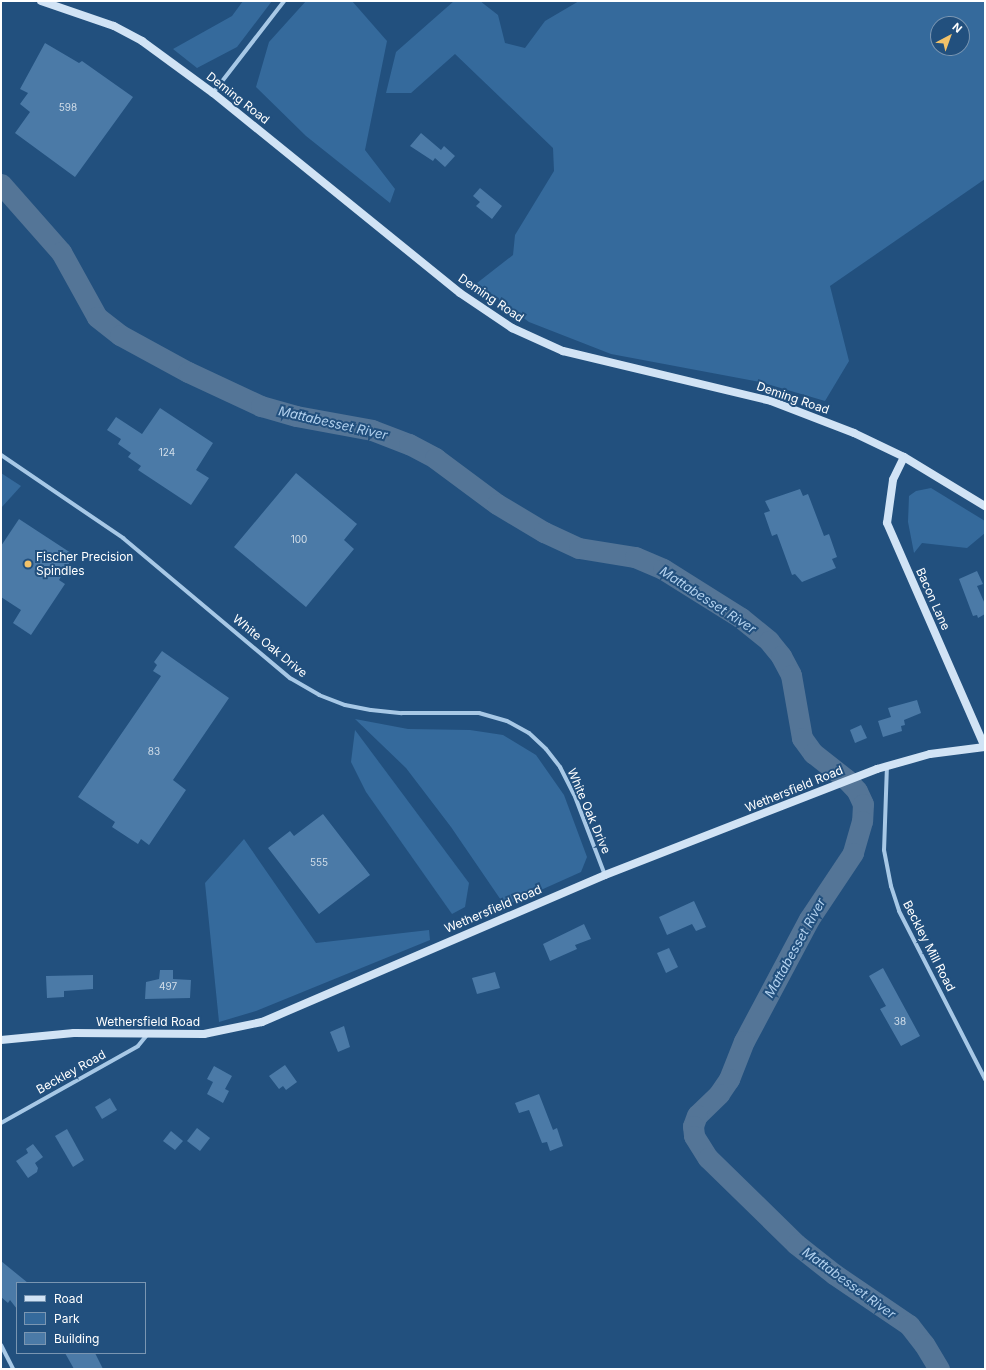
<!DOCTYPE html>
<html>
<head>
<meta charset="utf-8">
<style>
	body { margin:0 }
	#map { position:relative; width:986px; height:1370px; overflow:hidden; background:#22507e; font-family:Inter,sans-serif }
	div>[style] { position:absolute }
	[style*='--x'] { left:calc(var(--x)*1px); top:calc(var(--y)*1px); width:calc(var(--w)*1px); rotate:calc(var(--a)*1deg) }
	.green>* { inset:0; background:#356a9c }
	.river>* { height:21px; margin:-10.5px; padding:0 10.5px; transform-origin:10.5px; border-radius:10.5px; background:#547597 }
	.building>* { inset:0; background:#4b7aa7 }
	.street>* { height:4px; margin:-2px; padding:0 2px; transform-origin:2px; border-radius:2px; background:#a7c8e6 }
	.secondary>* { height:8px; margin:-4px; padding:0 4px; transform-origin:4px; border-radius:4px; background:#d1e3f5 }
	.dots>* { width:11px; height:11px; translate:-50% -50%; box-sizing:border-box; border:2px solid #22507e; border-radius:50% }
	span { translate:-50% -50%; white-space:nowrap; text-align:center; line-height:1.15; -webkit-text-stroke:4px #22507e; paint-order:stroke }
	.number-label { font-size:10px; color:#d2dee9 }
	.number-label span { -webkit-text-stroke-width:0 }
	.street-label { font-size:12px; color:#fff }
	.poi-label { font-size:12px; color:#fff }
	.left { translate:0 -50%; text-align:left }
	.water-label { font-size:13px; color:#b2d1ee; font-style:italic }
	.frame { position:absolute; inset:0; border:2px solid #fff; pointer-events:none }
	.legend { position:absolute; left:16px; top:1282px; width:130px; height:72px; box-sizing:border-box; background:#22507e; border:1px solid #7a96b2; margin:0; padding:5px 7px; list-style:none; font-size:12px; color:#fff }
	.legend li { display:flex; align-items:center; gap:8px; height:20px }
	.legend b { width:20px; border:1px solid #7a96b2 }
	.north { position:absolute; left:930px; top:16px; width:40px; height:40px; box-sizing:border-box; background:#22507e; border:1px solid #7a96b2; border-radius:50%; rotate:41deg; font-size:11px; font-weight:700; line-height:16px; text-align:center; color:#fff }
	.north::after { content:''; display:block; margin:auto; width:14px; height:18px; background:#f2c269; clip-path:polygon(50% 0,100% 100%,50% 72%,0 100%) }
</style>
</head>
<body>
<div id="map">
	<div class="green">
		<i style="clip-path:polygon(243px 1px,272px 1px,237px 47px,197px 68px,173px 49px,232px 16px)"></i>
		<i style="clip-path:polygon(306px 1px,352px 1px,387px 41px,365px 150px,395px 189px,390px 203px,306px 136px,256px 87px,269px 42px)"></i>
		<i style="clip-path:polygon(evenodd,454px 1px,480px 1px,498px 15px,505px 43px,525px 48px,545px 21px,579px 1px,985px 1px,985px 179px,830px 286px,849px 361px,825px 401px,760px 382px,611px 354px,529px 322px,477px 283px,513px 255px,515px 235px,554px 171px,553px 148px,455px 54px,411px 93px,386px 93px,396px 52px,454px 1px,938px 24px,962px 24px,962px 48px,938px 48px,938px 24px)"></i>
		<i style="clip-path:polygon(1px 473px,21px 486px,1px 508px)"></i>
		<i style="clip-path:polygon(931px 488px,985px 521px,985px 533px,967px 548px,922px 543px,914px 553px,908px 522px,909px 496px,916px 491px)"></i>
		<i style="clip-path:polygon(355px 719px,408px 729px,470px 730px,503px 735px,536px 755px,564px 795px,587px 857px,581px 872px,505px 906px,451px 827px,406px 768px)"></i>
		<i style="clip-path:polygon(355px 730px,469px 883px,465px 907px,452px 914px,366px 792px,351px 762px)"></i>
		<i style="clip-path:polygon(244px 839px,316px 943px,429px 930px,430px 940px,256px 1011px,219px 1022px,205px 883px)"></i>
	</div>
	<div class="river">
		<i style="--x:1;--y:184;--w:91;--a:48.6"></i>
		<i style="--x:61;--y:252;--w:74;--a:61"></i>
		<i style="--x:97;--y:317;--w:29;--a:38"></i>
		<i style="--x:120;--y:335;--w:77;--a:28.6"></i>
		<i style="--x:188;--y:372;--w:81;--a:25"></i>
		<i style="--x:261;--y:406;--w:36;--a:16"></i>
		<i style="--x:296;--y:416;--w:77;--a:10.4"></i>
		<i style="--x:372;--y:430;--w:40;--a:21"></i>
		<i style="--x:409;--y:444;--w:30;--a:28"></i>
		<i style="--x:435;--y:458;--w:77;--a:36.6"></i>
		<i style="--x:497;--y:504;--w:55;--a:30.8"></i>
		<i style="--x:544;--y:532;--w:38;--a:25"></i>
		<i style="--x:579;--y:548;--w:57;--a:9.1"></i>
		<i style="--x:635;--y:557;--w:30;--a:23"></i>
		<i style="--x:663;--y:569;--w:92;--a:32.1"></i>
		<i style="--x:741;--y:618;--w:36;--a:39"></i>
		<i style="--x:769;--y:641;--w:19;--a:51"></i>
		<i style="--x:781;--y:656;--w:21;--a:62"></i>
		<i style="--x:791;--y:675;--w:64;--a:80.1"></i>
		<i style="--x:802;--y:738;--w:19;--a:54"></i>
		<i style="--x:813;--y:753;--w:42;--a:38.2"></i>
		<i style="--x:846;--y:779;--w:16;--a:47"></i>
		<i style="--x:857;--y:791;--w:14;--a:65"></i>
		<i style="--x:863;--y:804;--w:17;--a:93"></i>
		<i style="--x:862;--y:821;--w:33;--a:106"></i>
		<i style="--x:853;--y:853;--w:79;--a:123.7"></i>
		<i style="--x:809;--y:919;--w:138;--a:118"></i>
		<i style="--x:744;--y:1041;--w:41;--a:111.5"></i>
		<i style="--x:729;--y:1079;--w:18;--a:124"></i>
		<i style="--x:719;--y:1094;--w:30;--a:136"></i>
		<i style="--x:697;--y:1115;--w:12;--a:110"></i>
		<i style="--x:693;--y:1126;--w:10;--a:84"></i>
		<i style="--x:694;--y:1136;--w:26;--a:58"></i>
		<i style="--x:708;--y:1158;--w:123;--a:44.3"></i>
		<i style="--x:796;--y:1244;--w:48;--a:38.3"></i>
		<i style="--x:834;--y:1274;--w:91;--a:34.2"></i>
		<i style="--x:909;--y:1325;--w:24;--a:52"></i>
		<i style="--x:924;--y:1344;--w:29;--a:59"></i>
	</div>
	<div class="building">
		<i style="clip-path:polygon(45px 43px,79px 63px,82px 61px,133px 97px,75px 177px,15px 133px,30px 112px,20px 104px,28px 93px,20px 89px)"></i>
		<i style="clip-path:polygon(421px 133px,441px 150px,444px 146px,455px 156px,445px 167px,435px 158px,433px 161px,410px 146px)"></i>
		<i style="clip-path:polygon(480px 188px,502px 206px,492px 219px,476px 206px,480px 202px,473px 196px)"></i>
		<i style="clip-path:polygon(160px 408px,213px 443px,196px 470px,209px 478px,191px 505px,138px 470px,141px 466px,128px 457px,131px 453px,118px 444px,121px 439px,107px 430px,116px 417px,142px 434px)"></i>
		<i style="clip-path:polygon(296px 473px,357px 524px,344px 540px,354px 549px,306px 607px,234px 547px)"></i>
		<i style="clip-path:polygon(800px 489px,803px 496px,808px 494px,824px 536px,829px 534px,837px 557px,832px 559px,836px 568px,802px 582px,795px 574px,792px 575px,777px 534px,772px 536px,764px 513px,770px 511px,765px 501px)"></i>
		<i style="clip-path:polygon(19px 519px,74px 555px,59px 580px,65px 584px,31px 635px,13px 623px,21px 610px,1px 597px,1px 546px)"></i>
		<i style="clip-path:polygon(977px 571px,983px 584px,977px 586px,985px 604px,985px 614px,978px 618px,977px 615px,973px 616px,959px 579px)"></i>
		<i style="clip-path:polygon(162px 651px,229px 698px,173px 780px,186px 790px,149px 845px,141px 839px,138px 844px,112px 827px,115px 822px,78px 797px,161px 676px,153px 671px,157px 665px,154px 662px)"></i>
		<i style="clip-path:polygon(917px 700px,921px 713px,904px 720px,905px 725px,901px 726px,902px 731px,883px 737px,878px 721px,891px 717px,888px 708px)"></i>
		<i style="clip-path:polygon(861px 725px,867px 738px,855px 743px,850px 730px)"></i>
		<i style="clip-path:polygon(323px 814px,370px 875px,319px 914px,268px 848px,290px 831px,294px 836px)"></i>
		<i style="clip-path:polygon(694px 901px,706px 927px,696px 931px,692px 924px,667px 935px,659px 917px)"></i>
		<i style="clip-path:polygon(584px 924px,591px 939px,575px 945px,577px 949px,550px 961px,543px 944px)"></i>
		<i style="clip-path:polygon(669px 948px,678px 967px,666px 973px,657px 953px)"></i>
		<i style="clip-path:polygon(883px 968px,920px 1036px,901px 1046px,880px 1009px,886px 1006px,869px 976px)"></i>
		<i style="clip-path:polygon(160px 970px,173px 970px,173px 979px,191px 980px,190px 998px,145px 999px,146px 982px,159px 979px)"></i>
		<i style="clip-path:polygon(495px 972px,500px 988px,477px 994px,472px 978px)"></i>
		<i style="clip-path:polygon(93px 975px,93px 989px,64px 991px,64px 997px,47px 998px,46px 976px)"></i>
		<i style="clip-path:polygon(344px 1026px,350px 1047px,338px 1052px,330px 1032px)"></i>
		<i style="clip-path:polygon(285px 1065px,297px 1082px,286px 1090px,283px 1086px,279px 1089px,269px 1076px)"></i>
		<i style="clip-path:polygon(214px 1066px,232px 1076px,225px 1089px,229px 1091px,223px 1103px,207px 1094px,213px 1082px,207px 1079px)"></i>
		<i style="clip-path:polygon(539px 1094px,553px 1130px,557px 1128px,563px 1146px,550px 1151px,547px 1142px,542px 1143px,529px 1110px,519px 1113px,515px 1103px)"></i>
		<i style="clip-path:polygon(110px 1098px,117px 1110px,102px 1119px,95px 1107px)"></i>
		<i style="clip-path:polygon(197px 1128px,210px 1138px,200px 1151px,187px 1141px)"></i>
		<i style="clip-path:polygon(67px 1129px,84px 1160px,73px 1167px,55px 1136px)"></i>
		<i style="clip-path:polygon(171px 1131px,183px 1141px,175px 1150px,163px 1141px)"></i>
		<i style="clip-path:polygon(33px 1144px,43px 1157px,35px 1163px,38px 1168px,37px 1172px,28px 1178px,16px 1161px,28px 1153px,26px 1149px)"></i>
		<i style="clip-path:polygon(1px 1261px,28px 1283px,17px 1283px,17px 1309px,10px 1300px,8px 1303px,1px 1297px)"></i>
		<i style="clip-path:polygon(65px 1353px,95px 1353px,103px 1369px,74px 1369px)"></i>
	</div>
	<div class="street">
		<i style="--x:213;--y:93;--w:116;--a:-52.3"></i>
		<i style="--x:1;--y:455;--w:148;--a:34.2"></i>
		<i style="--x:123;--y:538;--w:218;--a:40"></i>
		<i style="--x:290;--y:678;--w:34;--a:30"></i>
		<i style="--x:319;--y:695;--w:28;--a:21"></i>
		<i style="--x:345;--y:705;--w:26;--a:11"></i>
		<i style="--x:371;--y:710;--w:31;--a:6"></i>
		<i style="--x:402;--y:713;--w:77;--a:0"></i>
		<i style="--x:479;--y:713;--w:29;--a:16"></i>
		<i style="--x:507;--y:721;--w:25;--a:29"></i>
		<i style="--x:529;--y:733;--w:23;--a:43"></i>
		<i style="--x:546;--y:749;--w:23;--a:52"></i>
		<i style="--x:560;--y:767;--w:30;--a:63"></i>
		<i style="--x:574;--y:794;--w:87;--a:69.1"></i>
		<i style="--x:887;--y:765;--w:85;--a:92"></i>
		<i style="--x:884;--y:850;--w:37;--a:79"></i>
		<i style="--x:891;--y:886;--w:26;--a:72"></i>
		<i style="--x:899;--y:911;--w:189;--a:62.9"></i>
		<i style="--x:1;--y:1123;--w:157;--a:-29.3"></i>
		<i style="--x:138;--y:1046;--w:14;--a:-51"></i>
		<i style="--x:1;--y:1345;--w:27;--a:63"></i>
	</div>
	<div class="secondary">
		<i style="--x:41;--y:1;--w:77;--a:18.9"></i>
		<i style="--x:114;--y:26;--w:32;--a:28"></i>
		<i style="--x:142;--y:41;--w:88;--a:36.2"></i>
		<i style="--x:213;--y:93;--w:318;--a:39"></i>
		<i style="--x:460;--y:293;--w:63;--a:33.9"></i>
		<i style="--x:512;--y:328;--w:56;--a:24.3"></i>
		<i style="--x:563;--y:351;--w:214;--a:13.5"></i>
		<i style="--x:771;--y:401;--w:89;--a:21.1"></i>
		<i style="--x:854;--y:433;--w:55;--a:25.6"></i>
		<i style="--x:904;--y:457;--w:95;--a:31.2"></i>
		<i style="--x:904;--y:457;--w:25;--a:116"></i>
		<i style="--x:893;--y:480;--w:43;--a:97.9"></i>
		<i style="--x:887;--y:523;--w:244;--a:66.4"></i>
		<i style="--x:1;--y:1040;--w:73;--a:-5.5"></i>
		<i style="--x:74;--y:1033;--w:130;--a:0.4"></i>
		<i style="--x:204;--y:1034;--w:59;--a:-11.7"></i>
		<i style="--x:262;--y:1022;--w:373;--a:-23.2"></i>
		<i style="--x:605;--y:875;--w:292;--a:-21.3"></i>
		<i style="--x:877;--y:769;--w:55;--a:-15.8"></i>
		<i style="--x:930;--y:754;--w:55;--a:-7.3"></i>
	</div>
	<div class="dots">
		<i style="left:28px;top:564px;background:#f2c269"></i>
	</div>
	<div class="number-label">
		<span style="left:68px;top:108px">598</span>
		<span style="left:167px;top:453px">124</span>
		<span style="left:299px;top:540px">100</span>
		<span style="left:154px;top:752px">83</span>
		<span style="left:319px;top:863px">555</span>
		<span style="left:168px;top:987px">497</span>
		<span style="left:900px;top:1022px">38</span>
	</div>
	<div class="street-label">
		<span style="left:238px;top:98px;rotate:38deg">Deming Road</span>
		<span style="left:491px;top:298px;rotate:34deg">Deming Road</span>
		<span style="left:793px;top:398px;rotate:19deg">Deming Road</span>
		<span style="left:933px;top:599px;rotate:66deg">Bacon Lane</span>
		<span style="left:270px;top:646px;rotate:39deg">White Oak Drive</span>
		<span style="left:794px;top:789px;rotate:-22deg">Wethersfield Road</span>
		<span style="left:589px;top:811px;rotate:67deg">White Oak Drive</span>
		<span style="left:493px;top:909px;rotate:-23deg">Wethersfield Road</span>
		<span style="left:929px;top:946px;rotate:63deg">Beckley Mill Road</span>
		<span style="left:148px;top:1022px">Wethersfield Road</span>
		<span style="left:71px;top:1072px;rotate:-29deg">Beckley Road</span>
	</div>
	<div class="poi-label">
		<span class="left" style="left:36px;top:564px">Fischer Precision<br>Spindles</span>
	</div>
	<div class="water-label">
		<span style="left:333px;top:423px;rotate:13deg">Mattabesset River</span>
		<span style="left:708px;top:600px;rotate:33deg">Mattabesset River</span>
		<span style="left:795px;top:948px;rotate:-61deg">Mattabesset River</span>
		<span style="left:849px;top:1283px;rotate:36deg">Mattabesset River</span>
	</div>
	<div class="frame"></div>
	<ul class="legend">
	<li><b style="height:5px;background:#d1e3f5"></b>Road</li>
	<li><b style="height:11px;background:#356a9c"></b>Park</li>
	<li><b style="height:11px;background:#4b7aa7"></b>Building</li>
	</ul>
	<div class="north">N</div>
</div>
</body>
</html>
